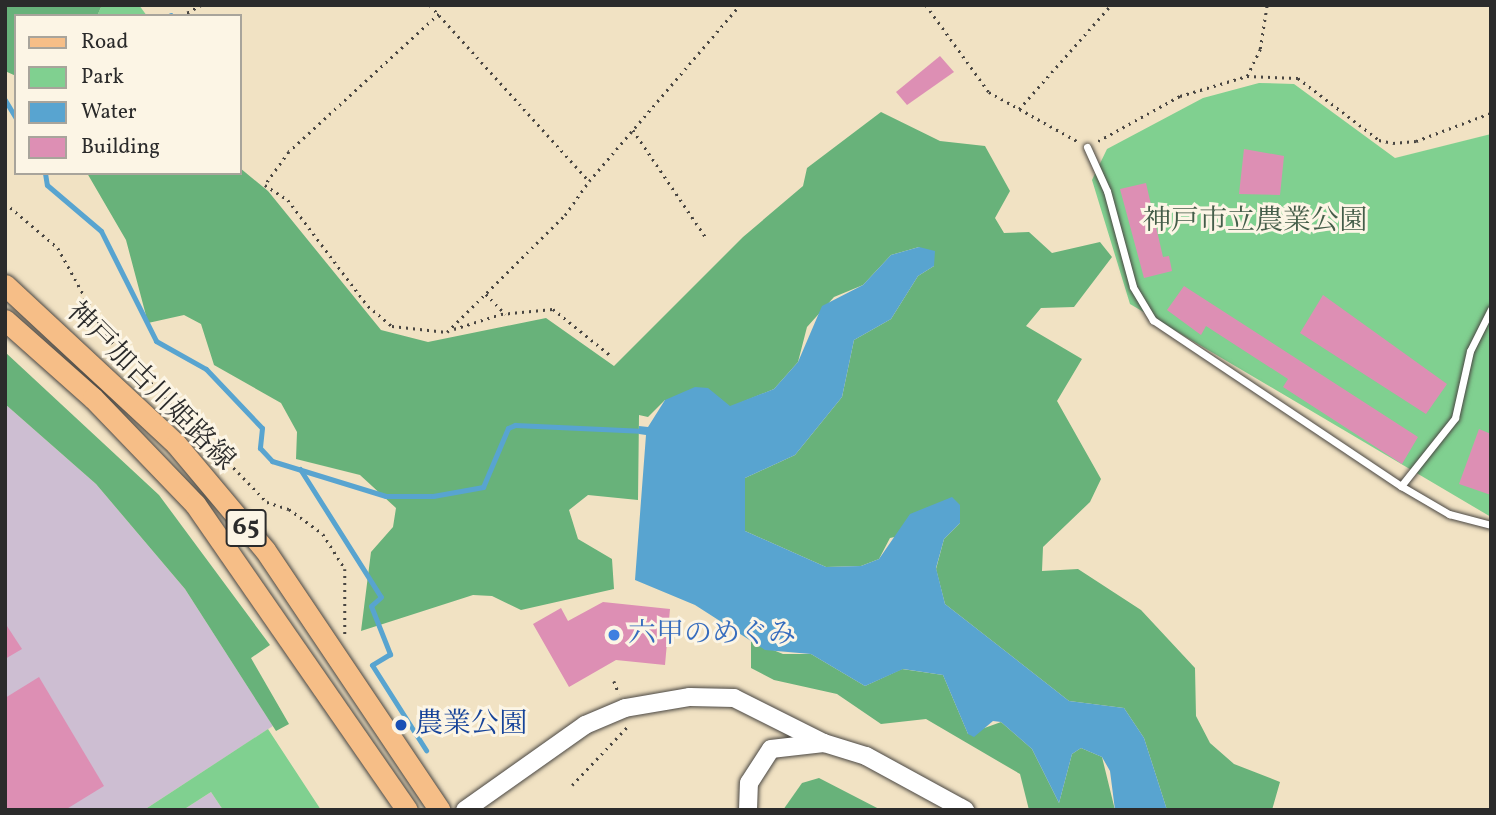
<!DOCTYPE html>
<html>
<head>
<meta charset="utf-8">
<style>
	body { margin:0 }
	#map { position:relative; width:1496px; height:815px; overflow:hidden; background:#f1e2c3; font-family:Vollkorn,"Noto Serif JP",serif }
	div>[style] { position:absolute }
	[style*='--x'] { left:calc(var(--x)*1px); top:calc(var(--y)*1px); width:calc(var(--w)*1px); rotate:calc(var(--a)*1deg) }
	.industrial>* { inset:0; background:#cdbed2 }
	.green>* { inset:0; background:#80d090 }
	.forest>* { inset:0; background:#68b27a }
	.water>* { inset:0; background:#58a4d0 }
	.stream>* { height:5px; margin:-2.5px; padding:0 2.5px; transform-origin:2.5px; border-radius:2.5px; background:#58a4d0 }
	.building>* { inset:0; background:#dd8fb4 }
	.path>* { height:2.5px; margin-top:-1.25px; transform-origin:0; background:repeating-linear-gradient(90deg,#494642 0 2px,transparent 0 7px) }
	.roads { filter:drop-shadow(0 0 2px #494642) drop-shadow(0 0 2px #494642) }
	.service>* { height:7px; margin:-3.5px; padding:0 3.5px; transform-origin:3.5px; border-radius:3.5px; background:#fff }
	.tertiary>* { height:18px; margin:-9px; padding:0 9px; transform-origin:9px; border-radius:9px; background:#fff }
	.primary>* { height:21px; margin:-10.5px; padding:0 10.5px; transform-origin:10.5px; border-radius:10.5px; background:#f6be87 }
	.dots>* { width:19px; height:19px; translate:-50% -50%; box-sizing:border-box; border:4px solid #fcf5e5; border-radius:50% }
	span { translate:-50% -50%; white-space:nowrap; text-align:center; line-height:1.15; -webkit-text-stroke:6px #fcf5e5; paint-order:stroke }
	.shield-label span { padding:2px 5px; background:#fcf5e5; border:2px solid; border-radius:5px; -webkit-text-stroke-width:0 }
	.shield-label { font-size:26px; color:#2b2b2b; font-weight:700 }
	.park-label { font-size:28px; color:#445d49 }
	.street-label { font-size:28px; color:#2b2b2b }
	.shop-label { font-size:28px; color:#366cbe }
	.left { translate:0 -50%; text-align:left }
	.transit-label { font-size:28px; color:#164399 }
	.frame { position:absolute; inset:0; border:7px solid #2b2b2b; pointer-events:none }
	.legend { position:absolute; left:14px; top:14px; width:228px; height:161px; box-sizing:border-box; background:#fcf5e5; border:2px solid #a8a49b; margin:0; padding:9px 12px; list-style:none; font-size:21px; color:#2b2b2b }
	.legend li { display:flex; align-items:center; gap:14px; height:35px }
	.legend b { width:35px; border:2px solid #a8a49b }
</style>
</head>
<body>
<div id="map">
	<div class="industrial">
		<i style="clip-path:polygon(5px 404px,96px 484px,185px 589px,273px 726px,144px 810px,5px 810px)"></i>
		<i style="clip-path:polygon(211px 792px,223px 810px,183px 810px)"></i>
	</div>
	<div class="green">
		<i style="clip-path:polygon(102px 5px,139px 5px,147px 16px,97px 16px)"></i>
		<i style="clip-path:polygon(1259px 83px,1294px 84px,1395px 158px,1491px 134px,1491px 517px,1130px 304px,1092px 180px,1107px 149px,1203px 98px)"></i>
		<i style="clip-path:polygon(268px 729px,321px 810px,223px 810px,211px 792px,183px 810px,144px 810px)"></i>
	</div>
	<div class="forest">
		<i style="clip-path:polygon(5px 5px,102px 5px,97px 16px,16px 16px,16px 76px,5px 71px)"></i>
		<i style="clip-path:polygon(881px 112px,940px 141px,985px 146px,1010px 191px,995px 218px,1004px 233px,1029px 232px,1052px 253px,1100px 242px,1112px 257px,1074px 307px,1041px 308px,1026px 326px,1082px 359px,1057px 401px,1101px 479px,1090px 502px,1043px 547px,1042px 571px,1078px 569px,1141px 610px,1195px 668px,1196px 716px,1210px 743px,1234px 764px,1280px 782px,1272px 810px,1167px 810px,1144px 738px,1124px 708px,1069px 701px,945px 604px,936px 569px,944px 539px,960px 523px,890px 538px,879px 559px,861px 566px,826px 567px,745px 531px,745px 478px,795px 455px,842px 397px,854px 340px,891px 319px,918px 276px,934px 266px,919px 247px,891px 255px,863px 285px,834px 297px,807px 327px,798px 362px,774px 389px,730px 407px,718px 397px,665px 400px,648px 417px,639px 415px,638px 500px,588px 495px,569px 510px,578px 539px,612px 559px,614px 589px,521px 610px,492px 596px,473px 595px,361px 631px,371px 552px,393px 527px,396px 508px,360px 475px,296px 459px,297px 432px,281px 403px,214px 365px,201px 324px,184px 315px,148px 323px,126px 240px,87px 173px,240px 173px,240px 168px,268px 191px,381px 330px,428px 342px,546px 318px,614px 366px,743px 237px,803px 186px,807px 168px)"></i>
		<i style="clip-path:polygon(5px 352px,159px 495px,270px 645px,251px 658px,289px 724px,276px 731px,185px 589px,96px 484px,5px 404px)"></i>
		<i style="clip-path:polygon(751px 641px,783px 654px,811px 654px,865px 686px,902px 669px,943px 675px,968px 734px,1001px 722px,1032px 749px,1059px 803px,1072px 754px,1081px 748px,1102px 757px,1115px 810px,1029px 810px,1020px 774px,926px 719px,881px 724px,837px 694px,774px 680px,751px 668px)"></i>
		<i style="clip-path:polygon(819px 778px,881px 810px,783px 810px,802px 783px)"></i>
	</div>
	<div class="water">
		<i style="clip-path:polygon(919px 247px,935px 251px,934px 266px,918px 276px,891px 319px,854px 340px,842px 397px,795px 455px,745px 478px,745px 531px,826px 567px,861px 566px,879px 559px,910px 514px,952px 497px,960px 505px,960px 523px,944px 539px,936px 568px,945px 604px,1069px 701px,1124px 708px,1144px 738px,1167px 810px,1115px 810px,1110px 771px,1102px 757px,1081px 748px,1072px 754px,1059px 803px,1032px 749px,1001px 722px,993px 721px,974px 737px,968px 734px,943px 675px,903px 669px,865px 686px,811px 654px,765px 650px,695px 605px,635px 580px,646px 435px,639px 434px,639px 426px,648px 427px,665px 400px,695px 387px,708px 388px,730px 406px,774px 389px,798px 362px,822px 306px,863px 285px,891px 255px)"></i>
	</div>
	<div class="stream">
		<i style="--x:169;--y:16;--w:2;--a:-27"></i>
		<i style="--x:5;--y:100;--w:21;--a:59"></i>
		<i style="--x:45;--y:173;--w:12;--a:81"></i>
		<i style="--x:47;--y:185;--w:71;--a:40.4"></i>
		<i style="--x:101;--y:231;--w:123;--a:63.4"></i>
		<i style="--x:156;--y:341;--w:57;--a:29.2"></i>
		<i style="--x:206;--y:369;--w:81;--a:46.5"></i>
		<i style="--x:262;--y:428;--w:20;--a:96"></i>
		<i style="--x:260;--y:448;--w:18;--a:47"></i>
		<i style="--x:272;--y:461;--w:119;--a:17.1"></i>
		<i style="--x:386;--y:496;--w:47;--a:0"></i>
		<i style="--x:433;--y:496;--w:51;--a:-10.2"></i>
		<i style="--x:483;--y:487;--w:64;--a:-67"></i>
		<i style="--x:508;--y:428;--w:8;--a:-23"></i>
		<i style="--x:515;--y:425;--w:130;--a:2.6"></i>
		<i style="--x:300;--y:469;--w:151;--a:57.7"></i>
		<i style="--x:381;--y:597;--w:13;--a:138"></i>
		<i style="--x:371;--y:606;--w:52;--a:68.4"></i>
		<i style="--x:390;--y:654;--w:21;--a:149"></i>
		<i style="--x:372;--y:665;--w:101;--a:57.6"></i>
	</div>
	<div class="building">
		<i style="clip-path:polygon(940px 56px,954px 72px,907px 105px,896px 92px)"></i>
		<i style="clip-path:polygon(1244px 149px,1284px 156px,1280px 195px,1239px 194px)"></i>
		<i style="clip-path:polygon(1146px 183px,1163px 257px,1169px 256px,1172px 271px,1144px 278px,1120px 189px)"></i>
		<i style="clip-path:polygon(1184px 286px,1418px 437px,1402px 464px,1283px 387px,1288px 379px,1206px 326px,1201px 335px,1167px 310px)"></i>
		<i style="clip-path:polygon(1323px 295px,1447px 384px,1426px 414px,1300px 333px)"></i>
		<i style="clip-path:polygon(1479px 429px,1491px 434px,1491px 495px,1459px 484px)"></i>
		<i style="clip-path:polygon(603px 602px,670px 609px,665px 665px,616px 660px,569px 687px,533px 624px,561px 608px,568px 621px)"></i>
		<i style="clip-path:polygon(5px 623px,22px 649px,5px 659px)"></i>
		<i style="clip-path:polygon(39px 677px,104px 786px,65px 810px,5px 810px,5px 698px)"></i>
	</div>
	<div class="path">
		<i style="--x:430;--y:5;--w:237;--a:47.9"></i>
		<i style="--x:589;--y:181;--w:232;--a:-49.4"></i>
		<i style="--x:926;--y:5;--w:107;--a:54.1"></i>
		<i style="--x:989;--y:92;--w:101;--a:29.1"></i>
		<i style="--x:439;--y:14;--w:204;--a:137.4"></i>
		<i style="--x:289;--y:152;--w:41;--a:126"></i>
		<i style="--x:265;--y:185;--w:27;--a:33"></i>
		<i style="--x:288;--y:200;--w:133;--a:53"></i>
		<i style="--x:368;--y:306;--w:31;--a:40"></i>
		<i style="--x:392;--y:326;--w:55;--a:6.2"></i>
		<i style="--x:447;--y:332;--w:166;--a:-44.8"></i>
		<i style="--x:565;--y:215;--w:42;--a:-54.8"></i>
		<i style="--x:181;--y:16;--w:23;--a:-29"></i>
		<i style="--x:1247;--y:76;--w:51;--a:2.2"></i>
		<i style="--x:1298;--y:78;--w:102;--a:37.4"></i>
		<i style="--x:1379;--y:140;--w:14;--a:12"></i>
		<i style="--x:1393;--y:143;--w:23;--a:-5"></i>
		<i style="--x:1416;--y:141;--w:80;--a:-20.5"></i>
		<i style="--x:1019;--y:109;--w:139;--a:-48.5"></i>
		<i style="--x:633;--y:130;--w:132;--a:55.8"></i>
		<i style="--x:1098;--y:141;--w:94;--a:-28.8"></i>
		<i style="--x:1180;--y:96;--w:70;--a:-16.6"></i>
		<i style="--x:1247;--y:76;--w:30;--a:-64"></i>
		<i style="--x:1260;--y:49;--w:45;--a:-81"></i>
		<i style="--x:5;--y:203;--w:70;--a:40.3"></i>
		<i style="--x:58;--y:248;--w:102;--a:61.2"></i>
		<i style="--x:107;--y:337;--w:230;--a:45.9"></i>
		<i style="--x:267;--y:502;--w:23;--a:18"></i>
		<i style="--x:289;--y:509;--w:42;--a:36.3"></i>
		<i style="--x:323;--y:534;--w:41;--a:57.8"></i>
		<i style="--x:345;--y:569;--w:65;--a:90"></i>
		<i style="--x:486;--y:294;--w:28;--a:46"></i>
		<i style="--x:454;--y:329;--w:49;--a:-17.7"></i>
		<i style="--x:501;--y:314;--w:52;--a:-5.5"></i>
		<i style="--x:553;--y:309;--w:73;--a:38.9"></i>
		<i style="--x:614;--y:681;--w:14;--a:69"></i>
		<i style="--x:572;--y:785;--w:83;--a:-46.5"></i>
	</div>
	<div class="roads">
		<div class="service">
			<i style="--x:1087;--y:147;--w:48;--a:65.6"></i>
			<i style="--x:1107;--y:191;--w:99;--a:74.8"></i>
			<i style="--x:1133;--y:287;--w:39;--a:59"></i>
			<i style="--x:1153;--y:320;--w:298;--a:33.8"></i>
			<i style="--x:1401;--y:486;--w:56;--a:30.3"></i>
			<i style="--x:1449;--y:514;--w:43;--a:14.7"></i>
			<i style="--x:1401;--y:486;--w:87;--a:-51.5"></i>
			<i style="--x:1455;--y:418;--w:69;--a:-77.4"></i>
			<i style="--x:1470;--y:351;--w:47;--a:-63.4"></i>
		</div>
		<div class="tertiary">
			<i style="--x:465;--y:810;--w:147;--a:-35.3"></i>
			<i style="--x:585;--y:725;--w:43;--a:-23"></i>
			<i style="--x:625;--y:708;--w:66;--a:-9.6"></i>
			<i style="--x:690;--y:697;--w:44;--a:1.3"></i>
			<i style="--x:734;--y:698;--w:101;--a:26.6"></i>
			<i style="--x:824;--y:743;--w:44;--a:17.2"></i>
			<i style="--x:866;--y:756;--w:113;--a:28.6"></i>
			<i style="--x:748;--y:810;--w:27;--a:-88"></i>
			<i style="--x:749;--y:783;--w:40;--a:-57.1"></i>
			<i style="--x:771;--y:749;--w:53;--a:-6.5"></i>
		</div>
		<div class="primary">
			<i style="--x:5;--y:285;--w:233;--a:42.9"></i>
			<i style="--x:176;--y:444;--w:138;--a:50"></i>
			<i style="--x:265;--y:550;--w:313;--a:56.1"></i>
			<i style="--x:5;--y:320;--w:118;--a:41.6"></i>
			<i style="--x:93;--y:398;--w:147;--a:46.1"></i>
			<i style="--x:195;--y:504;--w:372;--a:55.3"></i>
		</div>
	</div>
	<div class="dots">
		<i style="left:614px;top:635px;background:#3f7fe0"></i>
		<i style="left:401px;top:725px;background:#1a4fb4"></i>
	</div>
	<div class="shield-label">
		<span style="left:246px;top:528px">65</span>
	</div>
	<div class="park-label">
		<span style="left:1255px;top:222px">神戸市立農業公園</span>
	</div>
	<div class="street-label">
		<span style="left:150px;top:387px;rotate:45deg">神戸加古川姫路線</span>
	</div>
	<div class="shop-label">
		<span class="left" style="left:628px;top:635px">六甲のめぐみ</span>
	</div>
	<div class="transit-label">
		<span class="left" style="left:415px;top:725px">農業公園</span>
	</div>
	<div class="frame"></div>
	<ul class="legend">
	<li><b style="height:9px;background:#f6be87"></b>Road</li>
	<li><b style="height:19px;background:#80d090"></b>Park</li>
	<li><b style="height:19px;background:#58a4d0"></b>Water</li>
	<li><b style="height:19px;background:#dd8fb4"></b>Building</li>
	</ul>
</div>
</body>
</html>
